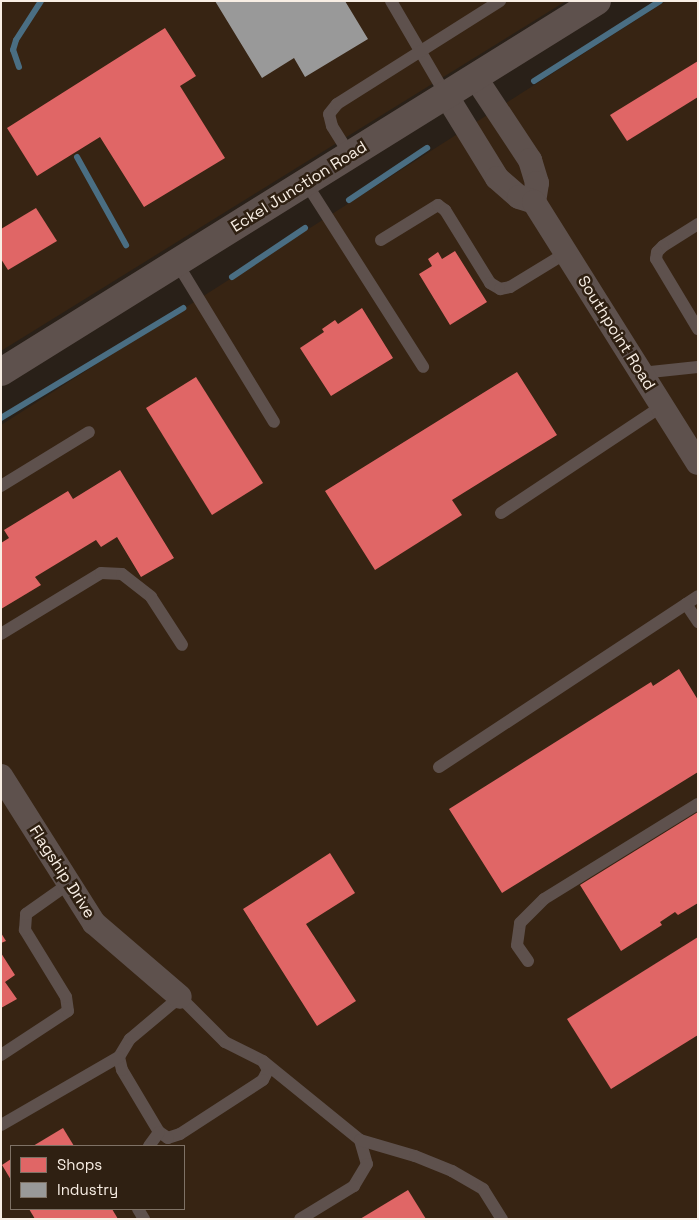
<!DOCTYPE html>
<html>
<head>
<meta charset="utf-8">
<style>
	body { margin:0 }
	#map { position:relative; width:699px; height:1220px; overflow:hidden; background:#292018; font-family:"Space Grotesk",sans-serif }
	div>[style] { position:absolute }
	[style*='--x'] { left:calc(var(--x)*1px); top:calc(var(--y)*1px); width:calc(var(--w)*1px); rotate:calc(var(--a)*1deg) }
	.built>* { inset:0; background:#372413 }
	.shops>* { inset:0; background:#e06666 }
	.industry>* { inset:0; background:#999 }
	.stream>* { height:6px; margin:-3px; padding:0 3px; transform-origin:3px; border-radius:3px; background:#4a6e83 }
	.service>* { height:12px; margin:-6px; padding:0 6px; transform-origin:6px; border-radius:6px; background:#5e514d }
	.minor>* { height:24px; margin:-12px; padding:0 12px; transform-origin:12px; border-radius:12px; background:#5e514d }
	.tertiary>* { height:28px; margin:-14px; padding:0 14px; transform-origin:14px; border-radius:14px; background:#5e514d }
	span { translate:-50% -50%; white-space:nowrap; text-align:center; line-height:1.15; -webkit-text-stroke:5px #2f2012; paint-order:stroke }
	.street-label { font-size:16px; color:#f8eee4 }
	.frame { position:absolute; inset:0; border:2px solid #f8eee4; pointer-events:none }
	.legend { position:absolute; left:10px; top:1145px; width:175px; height:65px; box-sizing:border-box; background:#2f2012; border:1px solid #7f7266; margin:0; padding:6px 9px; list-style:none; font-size:15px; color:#f8eee4 }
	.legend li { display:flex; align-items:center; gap:10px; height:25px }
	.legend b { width:25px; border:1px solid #7f7266 }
</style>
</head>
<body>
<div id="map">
	<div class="built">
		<i style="clip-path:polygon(1px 1px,566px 1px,1px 351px)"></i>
		<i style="clip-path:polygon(evenodd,666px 1px,698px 1px,698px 1219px,1px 1219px,1px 425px,666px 1px,11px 1146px,184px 1146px,184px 1209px,11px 1209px,11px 1146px)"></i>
	</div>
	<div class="shops">
		<i style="clip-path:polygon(165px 28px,196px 76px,180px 86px,225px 158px,144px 207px,100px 137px,37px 176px,7px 128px)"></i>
		<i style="clip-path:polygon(698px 61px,698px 97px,627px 141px,610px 115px)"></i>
		<i style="clip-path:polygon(36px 208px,57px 241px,8px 270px,1px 259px,1px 229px)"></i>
		<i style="clip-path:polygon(455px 251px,487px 302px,450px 325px,419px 274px,432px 266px,428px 259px,438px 252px,442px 259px)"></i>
		<i style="clip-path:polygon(362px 308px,393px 358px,331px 396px,300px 348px,324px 332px,322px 329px,335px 320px,338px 324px)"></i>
		<i style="clip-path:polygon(517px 372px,557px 435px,452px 500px,462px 515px,375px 570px,325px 491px)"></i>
		<i style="clip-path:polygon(196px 377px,263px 483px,212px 515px,146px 408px)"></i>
		<i style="clip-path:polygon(120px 470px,174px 558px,141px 577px,117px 537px,101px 547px,96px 540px,35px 577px,41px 585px,1px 609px,1px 543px,9px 538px,4px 530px,68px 491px,73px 499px)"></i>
		<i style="clip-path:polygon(679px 669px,698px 700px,698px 772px,502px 893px,449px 809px,651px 682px,653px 686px)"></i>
		<i style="clip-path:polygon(698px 812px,698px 903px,678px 915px,675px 912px,660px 922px,662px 925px,621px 951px,580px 885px)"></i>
		<i style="clip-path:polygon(330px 853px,355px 893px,306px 924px,356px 1001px,317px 1026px,243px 909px)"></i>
		<i style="clip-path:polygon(1px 933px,6px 941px,1px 943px)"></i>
		<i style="clip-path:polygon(698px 937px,698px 1035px,611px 1089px,567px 1019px)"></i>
		<i style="clip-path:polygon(1px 953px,15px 975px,5px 982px,17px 999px,1px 1008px)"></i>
		<i style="clip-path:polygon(63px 1128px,74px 1146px,33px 1146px)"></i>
		<i style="clip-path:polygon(11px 1159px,11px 1180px,2px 1165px)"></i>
		<i style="clip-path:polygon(408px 1190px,426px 1219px,360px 1219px)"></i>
		<i style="clip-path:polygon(29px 1209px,112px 1209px,118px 1219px,35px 1219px)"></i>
	</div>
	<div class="industry">
		<i style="clip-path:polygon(215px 1px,345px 1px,368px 39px,305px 77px,294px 58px,262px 78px)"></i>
	</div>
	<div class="stream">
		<i style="--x:19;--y:67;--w:18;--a:-109"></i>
		<i style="--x:13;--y:50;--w:10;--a:-73"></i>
		<i style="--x:16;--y:40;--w:46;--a:-57.3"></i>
		<i style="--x:534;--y:81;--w:149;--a:-32.4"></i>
		<i style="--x:77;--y:157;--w:101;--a:60.9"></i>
		<i style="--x:349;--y:200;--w:94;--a:-33.7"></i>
		<i style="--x:232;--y:277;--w:88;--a:-33.9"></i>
		<i style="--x:1;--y:418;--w:213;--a:-31.1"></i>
	</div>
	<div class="service">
		<i style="--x:391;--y:1;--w:109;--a:59.7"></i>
		<i style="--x:350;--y:155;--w:34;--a:-122"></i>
		<i style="--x:332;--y:126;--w:12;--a:-104"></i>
		<i style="--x:329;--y:114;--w:13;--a:-51"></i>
		<i style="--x:337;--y:104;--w:193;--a:-32.3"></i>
		<i style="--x:306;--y:183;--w:218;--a:57.5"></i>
		<i style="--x:698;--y:224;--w:41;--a:147.8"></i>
		<i style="--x:663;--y:246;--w:8;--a:135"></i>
		<i style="--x:657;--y:252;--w:7;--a:98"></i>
		<i style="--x:656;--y:259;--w:82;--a:59"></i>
		<i style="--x:381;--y:240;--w:67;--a:-31.6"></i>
		<i style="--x:438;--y:205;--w:9;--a:36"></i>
		<i style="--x:445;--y:210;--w:86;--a:58.3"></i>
		<i style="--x:490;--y:283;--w:12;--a:31"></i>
		<i style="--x:500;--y:289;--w:10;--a:-11"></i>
		<i style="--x:510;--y:287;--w:66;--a:-31.3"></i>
		<i style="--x:177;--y:263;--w:186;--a:58.6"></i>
		<i style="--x:641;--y:373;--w:57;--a:-6"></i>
		<i style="--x:1;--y:486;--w:103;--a:-31.5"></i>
		<i style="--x:501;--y:513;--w:193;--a:-33.6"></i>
		<i style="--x:686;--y:604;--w:22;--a:56"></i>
		<i style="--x:1;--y:634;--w:117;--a:-31.4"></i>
		<i style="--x:101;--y:573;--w:21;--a:3"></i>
		<i style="--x:122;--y:574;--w:37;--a:38"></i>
		<i style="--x:151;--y:597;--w:57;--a:57.1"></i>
		<i style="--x:439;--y:767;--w:310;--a:-33.4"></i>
		<i style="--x:528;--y:961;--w:19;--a:-125"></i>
		<i style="--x:517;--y:945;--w:22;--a:-82"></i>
		<i style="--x:520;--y:923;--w:34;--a:-45"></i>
		<i style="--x:544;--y:899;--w:181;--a:-31.7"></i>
		<i style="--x:180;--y:997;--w:64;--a:45"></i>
		<i style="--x:225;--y:1042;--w:42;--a:26.6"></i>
		<i style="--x:263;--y:1061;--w:10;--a:61"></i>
		<i style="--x:268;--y:1070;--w:11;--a:117"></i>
		<i style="--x:263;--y:1080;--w:99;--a:147"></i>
		<i style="--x:180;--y:1134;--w:13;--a:162"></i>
		<i style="--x:168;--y:1138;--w:11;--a:-146"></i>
		<i style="--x:159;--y:1132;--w:72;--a:-120.8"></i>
		<i style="--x:122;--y:1070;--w:13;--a:-103"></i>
		<i style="--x:119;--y:1057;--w:21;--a:-59"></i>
		<i style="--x:130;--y:1039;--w:65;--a:-40"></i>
		<i style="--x:1;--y:1055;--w:80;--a:-33.3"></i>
		<i style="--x:68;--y:1011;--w:14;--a:-98"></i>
		<i style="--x:66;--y:997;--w:79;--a:-121.5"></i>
		<i style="--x:25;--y:930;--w:16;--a:-86"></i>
		<i style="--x:26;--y:914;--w:50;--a:-35.3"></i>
		<i style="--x:264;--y:1062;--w:124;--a:39.1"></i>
		<i style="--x:360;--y:1140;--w:25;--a:74"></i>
		<i style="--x:367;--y:1164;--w:26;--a:121"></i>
		<i style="--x:354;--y:1186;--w:63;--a:148.6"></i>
		<i style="--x:1;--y:1125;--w:136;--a:-30"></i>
		<i style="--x:360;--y:1140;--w:57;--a:16.2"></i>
		<i style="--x:415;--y:1156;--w:40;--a:22"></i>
		<i style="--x:452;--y:1171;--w:36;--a:30"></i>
		<i style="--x:483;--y:1189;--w:36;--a:58"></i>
		<i style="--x:149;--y:1146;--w:17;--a:-54"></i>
		<i style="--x:138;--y:1209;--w:12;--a:59"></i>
	</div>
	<div class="minor">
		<i style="--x:475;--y:77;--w:100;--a:56.5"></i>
		<i style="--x:530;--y:160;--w:24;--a:73"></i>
		<i style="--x:537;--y:183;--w:19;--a:99"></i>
		<i style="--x:446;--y:95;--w:97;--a:58.4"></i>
		<i style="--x:497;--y:178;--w:29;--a:41"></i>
		<i style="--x:519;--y:197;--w:16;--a:18"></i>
		<i style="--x:534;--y:202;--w:308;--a:57.9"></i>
		<i style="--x:1;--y:776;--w:174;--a:57.7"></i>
		<i style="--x:94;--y:923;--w:113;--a:40.7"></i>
	</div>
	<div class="tertiary">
		<i style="--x:1;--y:372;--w:702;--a:-31.9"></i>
	</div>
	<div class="street-label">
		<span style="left:299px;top:187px;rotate:-32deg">Eckel Junction Road</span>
		<span style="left:616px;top:333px;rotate:58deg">Southpoint Road</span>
		<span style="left:62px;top:872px;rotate:57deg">Flagship Drive</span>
	</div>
	<div class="frame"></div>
	<ul class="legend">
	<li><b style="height:14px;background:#e06666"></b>Shops</li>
	<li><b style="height:14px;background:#999"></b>Industry</li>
	</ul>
</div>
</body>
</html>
